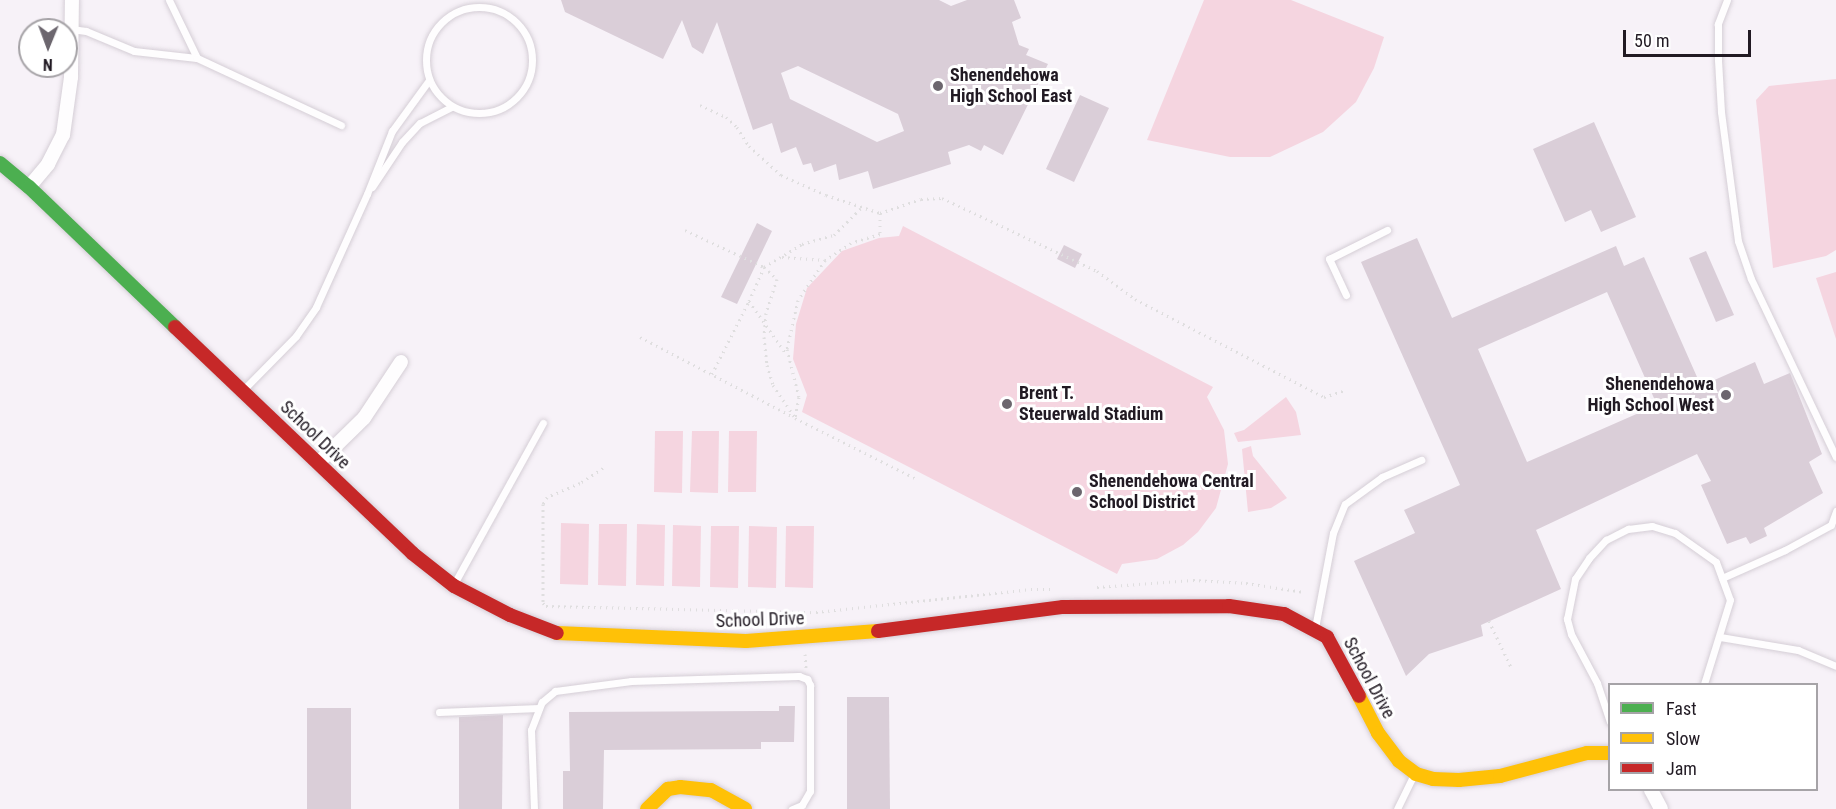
<!DOCTYPE html>
<html>
<head>
<meta charset="utf-8">
<style>
	body { margin:0 }
	#map { position:relative; width:1836px; height:809px; overflow:hidden; background:#f7f2f8; font-family:"Roboto Condensed",sans-serif }
	div>[style] { position:absolute }
	[style*='--x'] { left:calc(var(--x)*1px); top:calc(var(--y)*1px); width:calc(var(--w)*1px); rotate:calc(var(--a)*1deg) }
	.green>* { inset:0; background:#f5d5e0 }
	.building>* { inset:0; background:#daced8 }
	.path>* { height:3px; margin-top:-1.5px; transform-origin:0; background:repeating-linear-gradient(90deg,#dfdedf 0 1.5px,transparent 0 6px) }
	.roads { filter:drop-shadow(0 0 2px #d5ced6) drop-shadow(0 0 2px #d5ced6) }
	.lane>* { height:7px; margin:-3.5px; padding:0 3.5px; transform-origin:3.5px; border-radius:3.5px; background:#fefdfe }
	.lane>.ring { margin:-3.5px; padding:0; box-sizing:content-box; background:none; border:7px solid #fefdfe; border-radius:50% }
	.street>* { height:14px; margin:-7px; padding:0 7px; transform-origin:7px; border-radius:7px; background:#fefdfe }
	.fast>* { height:14px; margin:-7px; padding:0 7px; transform-origin:7px; border-radius:7px; background:#4caf50 }
	.slow>* { height:14px; margin:-7px; padding:0 7px; transform-origin:7px; border-radius:7px; background:#ffc107 }
	.jam>* { height:14px; margin:-7px; padding:0 7px; transform-origin:7px; border-radius:7px; background:#c62828 }
	.dots>* { width:16px; height:16px; translate:-50% -50%; box-sizing:border-box; border:3px solid #fff; border-radius:50% }
	span { translate:-50% -50%; white-space:nowrap; text-align:center; line-height:1.15; -webkit-text-stroke:6px #fff; paint-order:stroke }
	.poi-label { font-size:18px; color:#211a23; font-weight:700 }
	.left { translate:0 -50%; text-align:left }
	.right { translate:-100% -50%; text-align:right }
	.street-label { font-size:18px; color:#211a23 }
	.legend { position:absolute; left:1608px; top:683px; width:210px; height:108px; box-sizing:border-box; background:#fff; border:2px solid #a6a3a7; margin:0; padding:8px 10px; list-style:none; font-size:18px; color:#211a23 }
	.legend li { display:flex; align-items:center; gap:12px; height:30px }
	.legend b { width:30px; border:2px solid #a6a3a7 }
	.north { position:absolute; left:18px; top:18px; width:60px; height:60px; box-sizing:border-box; background:#fff; border:2px solid #a6a3a7; border-radius:50%; rotate:181deg; font-size:16px; font-weight:700; line-height:24px; text-align:center; color:#211a23 }
	.north::after { content:''; display:block; margin:auto; width:21px; height:27px; background:#6c666e; clip-path:polygon(50% 0,100% 100%,50% 72%,0 100%) }
	.scale { position:absolute; left:1623px; top:30px; width:128px; height:27px; box-sizing:border-box; border:3px solid #211a23; border-top:0; padding-left:8px; font-size:18px; line-height:21px; white-space:nowrap; color:#211a23; -webkit-text-stroke:4px #fff; paint-order:stroke }
</style>
</head>
<body>
<div id="map">
	<div class="green">
		<i style="clip-path:polygon(1204px 0,1291px 0,1384px 37px,1374px 68px,1356px 102px,1323px 132px,1270px 157px,1230px 157px,1147px 140px)"></i>
		<i style="clip-path:polygon(1836px 79px,1836px 250px,1826px 256px,1773px 268px,1756px 100px,1769px 86px)"></i>
		<i style="clip-path:polygon(903px 226px,1213px 387px,1207px 397px,1224px 430px,1228px 464px,1216px 508px,1198px 532px,1183px 545px,1157px 559px,1122px 564px,1117px 574px,802px 412px,807px 395px,793px 359px,796px 324px,807px 288px,842px 251px,879px 238px,899px 236px)"></i>
		<i style="clip-path:polygon(1836px 272px,1836px 339px,1816px 278px)"></i>
		<i style="clip-path:polygon(1286px 397px,1296px 412px,1301px 435px,1238px 442px,1234px 433px,1244px 430px)"></i>
		<i style="clip-path:polygon(655px 431px,683px 431px,682px 493px,654px 492px)"></i>
		<i style="clip-path:polygon(692px 431px,719px 431px,718px 493px,690px 492px)"></i>
		<i style="clip-path:polygon(729px 431px,757px 431px,756px 492px,728px 492px)"></i>
		<i style="clip-path:polygon(1251px 446px,1253px 456px,1287px 498px,1271px 508px,1248px 512px,1242px 449px)"></i>
		<i style="clip-path:polygon(561px 523px,589px 524px,588px 585px,560px 584px)"></i>
		<i style="clip-path:polygon(599px 524px,627px 524px,626px 586px,598px 585px)"></i>
		<i style="clip-path:polygon(637px 524px,665px 525px,664px 586px,636px 585px)"></i>
		<i style="clip-path:polygon(673px 525px,701px 526px,700px 587px,672px 586px)"></i>
		<i style="clip-path:polygon(711px 526px,739px 526px,738px 588px,710px 587px)"></i>
		<i style="clip-path:polygon(749px 526px,777px 527px,776px 588px,748px 587px)"></i>
		<i style="clip-path:polygon(786px 526px,814px 526px,813px 588px,785px 587px)"></i>
	</div>
	<div class="building">
		<i style="clip-path:polygon(evenodd,561px 0,939px 0,951px 6px,967px 0,1014px 0,1021px 18px,1012px 22px,1019px 45px,1029px 49px,1026px 55px,1048px 64px,1003px 155px,984px 145px,981px 151px,969px 145px,948px 152px,951px 164px,873px 189px,868px 171px,839px 180px,836px 164px,814px 172px,811px 163px,803px 165px,796px 147px,781px 153px,772px 123px,753px 130px,717px 22px,703px 54px,692px 47px,682px 20px,663px 59px,565px 12px,561px 0,798px 66px,898px 114px,904px 131px,877px 142px,790px 99px,781px 73px,798px 66px)"></i>
		<i style="clip-path:polygon(1080px 95px,1109px 108px,1074px 182px,1046px 169px)"></i>
		<i style="clip-path:polygon(1594px 122px,1636px 217px,1601px 232px,1591px 210px,1565px 222px,1533px 149px)"></i>
		<i style="clip-path:polygon(757px 223px,772px 231px,737px 304px,721px 297px)"></i>
		<i style="clip-path:polygon(evenodd,1417px 238px,1452px 318px,1616px 246px,1624px 266px,1644px 257px,1701px 386px,1755px 362px,1764px 384px,1790px 373px,1822px 454px,1809px 462px,1823px 493px,1764px 528px,1767px 536px,1750px 544px,1746px 537px,1727px 544px,1701px 485px,1711px 481px,1697px 454px,1536px 530px,1561px 589px,1481px 625px,1483px 636px,1429px 654px,1406px 676px,1354px 561px,1415px 533px,1404px 510px,1460px 485px,1361px 262px,1417px 238px,1607px 292px,1657px 405px,1527px 462px,1478px 349px,1607px 292px)"></i>
		<i style="clip-path:polygon(1064px 245px,1082px 254px,1075px 268px,1057px 259px)"></i>
		<i style="clip-path:polygon(1706px 251px,1734px 315px,1716px 322px,1689px 258px)"></i>
		<i style="clip-path:polygon(847px 697px,889px 697px,890px 809px,847px 809px)"></i>
		<i style="clip-path:polygon(779px 706px,795px 706px,794px 742px,761px 742px,761px 749px,604px 750px,603px 809px,563px 809px,563px 771px,570px 771px,569px 712px,779px 711px)"></i>
		<i style="clip-path:polygon(307px 708px,351px 708px,351px 809px,307px 809px)"></i>
		<i style="clip-path:polygon(503px 715px,502px 809px,459px 809px,459px 717px)"></i>
	</div>
	<div class="path">
		<i style="--x:700;--y:105;--w:29;--a:25"></i>
		<i style="--x:726;--y:117;--w:15;--a:42"></i>
		<i style="--x:737;--y:127;--w:22;--a:58"></i>
		<i style="--x:749;--y:146;--w:43;--a:42.2"></i>
		<i style="--x:781;--y:175;--w:49;--a:24"></i>
		<i style="--x:826;--y:195;--w:57;--a:18.4"></i>
		<i style="--x:880;--y:213;--w:43;--a:-18.9"></i>
		<i style="--x:921;--y:199;--w:21;--a:-3"></i>
		<i style="--x:942;--y:198;--w:171;--a:25.2"></i>
		<i style="--x:1097;--y:271;--w:47;--a:36.4"></i>
		<i style="--x:1135;--y:299;--w:213;--a:27.4"></i>
		<i style="--x:1324;--y:397;--w:20;--a:-18"></i>
		<i style="--x:880;--y:213;--w:21;--a:90"></i>
		<i style="--x:880;--y:234;--w:30;--a:163"></i>
		<i style="--x:851;--y:243;--w:31;--a:147"></i>
		<i style="--x:825;--y:260;--w:48;--a:124"></i>
		<i style="--x:798;--y:300;--w:50;--a:102.7"></i>
		<i style="--x:787;--y:349;--w:49;--a:76"></i>
		<i style="--x:799;--y:397;--w:21;--a:101"></i>
		<i style="--x:795;--y:418;--w:134;--a:26.6"></i>
		<i style="--x:685;--y:230;--w:87;--a:25.1"></i>
		<i style="--x:764;--y:267;--w:44;--a:-31.2"></i>
		<i style="--x:802;--y:244;--w:33;--a:-16"></i>
		<i style="--x:834;--y:235;--w:40;--a:-45"></i>
		<i style="--x:782;--y:257;--w:42;--a:4.1"></i>
		<i style="--x:749;--y:301;--w:37;--a:-66"></i>
		<i style="--x:764;--y:267;--w:18;--a:43"></i>
		<i style="--x:777;--y:279;--w:36;--a:108"></i>
		<i style="--x:766;--y:313;--w:24;--a:95"></i>
		<i style="--x:764;--y:337;--w:28;--a:84"></i>
		<i style="--x:767;--y:365;--w:21;--a:73"></i>
		<i style="--x:773;--y:385;--w:40;--a:56"></i>
		<i style="--x:640;--y:337;--w:171;--a:27.5"></i>
		<i style="--x:712;--y:374;--w:82;--a:-63.1"></i>
		<i style="--x:749;--y:301;--w:66;--a:54.9"></i>
		<i style="--x:603;--y:468;--w:27;--a:147"></i>
		<i style="--x:580;--y:483;--w:36;--a:157"></i>
		<i style="--x:547;--y:497;--w:8;--a:120"></i>
		<i style="--x:543;--y:504;--w:99;--a:90"></i>
		<i style="--x:543;--y:603;--w:4;--a:45"></i>
		<i style="--x:546;--y:606;--w:270;--a:1.3"></i>
		<i style="--x:816;--y:612;--w:216;--a:-6.1"></i>
		<i style="--x:1031;--y:589;--w:24;--a:0"></i>
		<i style="--x:1097;--y:587;--w:96;--a:-4.2"></i>
		<i style="--x:1193;--y:580;--w:53;--a:3.2"></i>
		<i style="--x:1246;--y:583;--w:59;--a:8.8"></i>
		<i style="--x:1489;--y:621;--w:53;--a:64.4"></i>
		<i style="--x:805;--y:654;--w:14;--a:86"></i>
	</div>
	<div class="roads">
		<div class="lane">
			<i style="--x:169;--y:0;--w:64;--a:64.2"></i>
			<i style="--x:1727;--y:0;--w:26;--a:111"></i>
			<i style="--x:1718;--y:24;--w:36;--a:90"></i>
			<i style="--x:1718;--y:60;--w:52;--a:86.7"></i>
			<i style="--x:1721;--y:112;--w:130;--a:82.5"></i>
			<i style="--x:1738;--y:241;--w:40;--a:71.1"></i>
			<i style="--x:1751;--y:279;--w:197;--a:64.5"></i>
			<i class="ring" style="left:426px;top:7px;width:99px;height:99px"></i>
			<i style="--x:71;--y:29;--w:15;--a:8"></i>
			<i style="--x:86;--y:31;--w:52;--a:22.6"></i>
			<i style="--x:134;--y:51;--w:63;--a:6.3"></i>
			<i style="--x:197;--y:58;--w:159;--a:25"></i>
			<i style="--x:372;--y:187;--w:54;--a:-56.3"></i>
			<i style="--x:402;--y:142;--w:26;--a:-47"></i>
			<i style="--x:420;--y:123;--w:36;--a:-27"></i>
			<i style="--x:1346;--y:295;--w:40;--a:-115"></i>
			<i style="--x:1329;--y:259;--w:65;--a:-26.6"></i>
			<i style="--x:244;--y:389;--w:74;--a:-45.5"></i>
			<i style="--x:296;--y:336;--w:35;--a:-55"></i>
			<i style="--x:316;--y:307;--w:124;--a:-65.7"></i>
			<i style="--x:367;--y:194;--w:68;--a:-68.4"></i>
			<i style="--x:392;--y:131;--w:63;--a:-54"></i>
			<i style="--x:1722;--y:578;--w:69;--a:-24"></i>
			<i style="--x:1785;--y:550;--w:52;--a:-28.5"></i>
			<i style="--x:1831;--y:525;--w:15;--a:-70"></i>
			<i style="--x:454;--y:584;--w:184;--a:-61.1"></i>
			<i style="--x:1315;--y:628;--w:97;--a:-79.3"></i>
			<i style="--x:1333;--y:533;--w:31;--a:-68"></i>
			<i style="--x:1345;--y:504;--w:46;--a:-36.1"></i>
			<i style="--x:1382;--y:477;--w:43;--a:-23.6"></i>
			<i style="--x:1720;--y:637;--w:79;--a:9.5"></i>
			<i style="--x:1798;--y:650;--w:41;--a:22.8"></i>
			<i style="--x:439;--y:712;--w:100;--a:-2.3"></i>
			<i style="--x:1610;--y:722;--w:41;--a:-108.4"></i>
			<i style="--x:1597;--y:683;--w:55;--a:-118"></i>
			<i style="--x:1571;--y:634;--w:16;--a:-105"></i>
			<i style="--x:1567;--y:619;--w:41;--a:-78.7"></i>
			<i style="--x:1575;--y:579;--w:25;--a:-56"></i>
			<i style="--x:1589;--y:558;--w:25;--a:-47"></i>
			<i style="--x:1606;--y:540;--w:25;--a:-27"></i>
			<i style="--x:1628;--y:529;--w:24;--a:-7"></i>
			<i style="--x:1652;--y:526;--w:24;--a:17"></i>
			<i style="--x:1675;--y:533;--w:50;--a:35.3"></i>
			<i style="--x:1716;--y:562;--w:40;--a:69.8"></i>
			<i style="--x:1730;--y:600;--w:88;--a:107.2"></i>
			<i style="--x:534;--y:809;--w:79;--a:-92.2"></i>
			<i style="--x:531;--y:730;--w:30;--a:-69"></i>
			<i style="--x:542;--y:702;--w:17;--a:-40"></i>
			<i style="--x:555;--y:691;--w:77;--a:-7.5"></i>
			<i style="--x:631;--y:681;--w:168;--a:-1.7"></i>
			<i style="--x:799;--y:676;--w:9;--a:21"></i>
			<i style="--x:807;--y:679;--w:7;--a:63"></i>
			<i style="--x:810;--y:685;--w:106;--a:90"></i>
			<i style="--x:810;--y:791;--w:16;--a:120"></i>
			<i style="--x:802;--y:805;--w:11;--a:158"></i>
			<i style="--x:1397;--y:809;--w:39;--a:-64"></i>
		</div>
		<div class="street">
			<i style="--x:29;--y:187;--w:30;--a:-50"></i>
			<i style="--x:48;--y:164;--w:33;--a:-63"></i>
			<i style="--x:63;--y:135;--w:59;--a:-82.1"></i>
			<i style="--x:71;--y:77;--w:77;--a:-89.3"></i>
			<i style="--x:318;--y:463;--w:64;--a:-44.4"></i>
			<i style="--x:364;--y:418;--w:67;--a:-56.5"></i>
			<i style="--x:1651;--y:790;--w:21;--a:62"></i>
		</div>
		<div class="fast">
			<i style="--x:0;--y:163;--w:38;--a:40"></i>
			<i style="--x:29;--y:187;--w:202;--a:43.8"></i>
		</div>
		<div class="slow">
			<i style="--x:557;--y:633;--w:189;--a:2.4"></i>
			<i style="--x:746;--y:641;--w:132;--a:-4.3"></i>
			<i style="--x:1359;--y:696;--w:42;--a:62.8"></i>
			<i style="--x:1378;--y:733;--w:35;--a:53"></i>
			<i style="--x:1399;--y:761;--w:21;--a:37"></i>
			<i style="--x:1416;--y:774;--w:18;--a:16"></i>
			<i style="--x:1433;--y:779;--w:26;--a:2"></i>
			<i style="--x:1459;--y:780;--w:41;--a:-5.6"></i>
			<i style="--x:1500;--y:776;--w:90;--a:-14.8"></i>
			<i style="--x:1587;--y:753;--w:23;--a:0"></i>
			<i style="--x:647;--y:809;--w:29;--a:-44"></i>
			<i style="--x:668;--y:789;--w:12;--a:-9"></i>
			<i style="--x:680;--y:787;--w:31;--a:6"></i>
			<i style="--x:711;--y:790;--w:39;--a:29"></i>
		</div>
		<div class="jam">
			<i style="--x:175;--y:327;--w:327;--a:43.6"></i>
			<i style="--x:412;--y:553;--w:53;--a:38.2"></i>
			<i style="--x:454;--y:586;--w:63;--a:27.4"></i>
			<i style="--x:510;--y:615;--w:50;--a:21"></i>
			<i style="--x:878;--y:631;--w:187;--a:-7.4"></i>
			<i style="--x:1063;--y:607;--w:166;--a:-0.3"></i>
			<i style="--x:1229;--y:606;--w:56;--a:8.3"></i>
			<i style="--x:1284;--y:614;--w:49;--a:28.1"></i>
			<i style="--x:1327;--y:637;--w:67;--a:61.5"></i>
		</div>
	</div>
	<div class="dots">
		<i style="left:938px;top:86px;background:#6c666e"></i>
		<i style="left:1726px;top:395px;background:#6c666e"></i>
		<i style="left:1007px;top:404px;background:#6c666e"></i>
		<i style="left:1077px;top:492px;background:#6c666e"></i>
	</div>
	<div class="poi-label">
		<span class="left" style="left:950px;top:86px">Shenendehowa<br>High School East</span>
		<span class="right" style="left:1714px;top:395px">Shenendehowa<br>High School West</span>
		<span class="left" style="left:1019px;top:404px">Brent T.<br>Steuerwald Stadium</span>
		<span class="left" style="left:1089px;top:492px">Shenendehowa Central<br>School District</span>
	</div>
	<div class="street-label">
		<span style="left:315px;top:435px;rotate:44deg">School Drive</span>
		<span style="left:760px;top:620px;rotate:-2deg">School Drive</span>
		<span style="left:1369px;top:678px;rotate:62deg">School Drive</span>
	</div>
	<ul class="legend">
	<li><b style="height:8px;background:#4caf50"></b>Fast</li>
	<li><b style="height:8px;background:#ffc107"></b>Slow</li>
	<li><b style="height:8px;background:#c62828"></b>Jam</li>
	</ul>
	<div class="north">N</div>
	<div class="scale">50 m</div>
</div>
</body>
</html>
